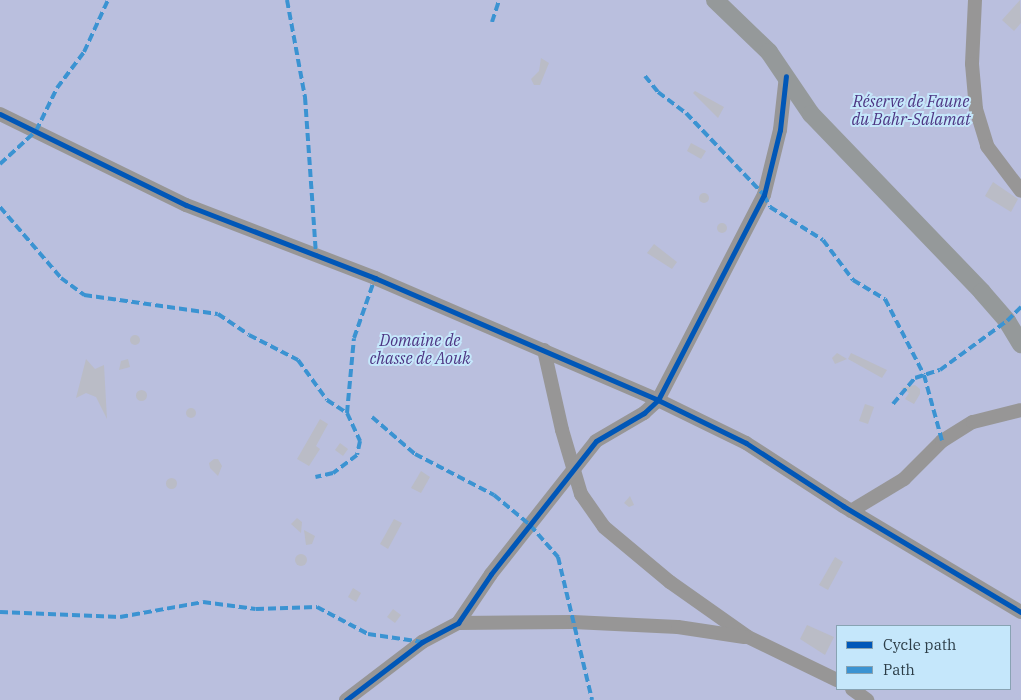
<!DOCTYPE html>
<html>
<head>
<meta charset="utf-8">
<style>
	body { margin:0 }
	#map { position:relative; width:1021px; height:700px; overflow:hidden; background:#c0d7e5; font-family:"IBM Plex Serif",serif }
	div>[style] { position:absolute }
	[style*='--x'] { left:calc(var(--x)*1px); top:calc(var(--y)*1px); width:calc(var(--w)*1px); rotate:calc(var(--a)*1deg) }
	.green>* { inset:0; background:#babfde }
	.building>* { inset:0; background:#babcc6 }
	.round { border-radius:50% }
	.minor>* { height:14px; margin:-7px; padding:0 7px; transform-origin:7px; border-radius:7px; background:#979696 }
	.major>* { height:18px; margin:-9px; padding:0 9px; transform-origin:9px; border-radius:9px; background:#95999a }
	.quiet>* { height:4px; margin-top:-2px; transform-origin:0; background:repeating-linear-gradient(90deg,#3b93d2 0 8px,transparent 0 12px) }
	.cycleway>* { height:5px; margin:-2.5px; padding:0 2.5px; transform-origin:2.5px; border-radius:2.5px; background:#0057b8 }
	span { translate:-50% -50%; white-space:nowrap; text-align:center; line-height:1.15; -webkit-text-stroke:4px #c5e7fb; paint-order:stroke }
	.park-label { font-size:16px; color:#4d3583; font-style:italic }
	.legend { position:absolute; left:836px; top:625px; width:175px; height:65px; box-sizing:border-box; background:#c5e7fb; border:1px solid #88a3b3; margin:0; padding:6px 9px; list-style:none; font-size:15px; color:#2c3d47 }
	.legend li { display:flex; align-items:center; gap:10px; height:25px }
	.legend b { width:25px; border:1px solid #88a3b3 }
</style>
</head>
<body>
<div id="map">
	<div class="green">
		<i style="clip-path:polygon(evenodd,0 0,1021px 0,1021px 700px,0 700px,0 0,837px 626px,1010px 626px,1010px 689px,837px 689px,837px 626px)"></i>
	</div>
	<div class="building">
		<i style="clip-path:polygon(1020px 0,1021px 23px,1014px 31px,1002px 20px)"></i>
		<i style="clip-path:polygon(541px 58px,549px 63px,540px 85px,534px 85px,531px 79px,539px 71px)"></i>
		<i style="clip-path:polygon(695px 91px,724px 107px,718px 118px,693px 93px)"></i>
		<i style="clip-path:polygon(691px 143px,706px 151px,701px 159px,687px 151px)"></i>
		<i style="clip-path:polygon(993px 182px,1018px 199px,1011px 212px,985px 196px)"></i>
		<i class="round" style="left:699px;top:193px;width:10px;height:10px"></i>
		<i class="round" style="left:717px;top:223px;width:10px;height:10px"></i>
		<i style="clip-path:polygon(654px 244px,677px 262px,672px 269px,647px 253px)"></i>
		<i class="round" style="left:130px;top:335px;width:10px;height:10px"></i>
		<i style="clip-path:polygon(837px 353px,847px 359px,835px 364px,832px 358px)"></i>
		<i style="clip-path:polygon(851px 353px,887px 370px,882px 378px,848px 359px)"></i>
		<i style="clip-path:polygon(86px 359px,95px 369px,104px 365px,107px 419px,96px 397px,86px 393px,76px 398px)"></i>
		<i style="clip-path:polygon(128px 359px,130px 367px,119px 370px,121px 361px)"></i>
		<i style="clip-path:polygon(915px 385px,920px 389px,920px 394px,914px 404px,905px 399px,909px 393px,901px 388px)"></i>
		<i class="round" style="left:135.5px;top:389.5px;width:11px;height:11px"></i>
		<i style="clip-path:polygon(865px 404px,874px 407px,868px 424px,859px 421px)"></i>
		<i class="round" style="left:186px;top:408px;width:10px;height:10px"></i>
		<i style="clip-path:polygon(320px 419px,328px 424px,316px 446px,320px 449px,309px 466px,297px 459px)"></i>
		<i style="clip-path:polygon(340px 443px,348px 449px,343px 456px,335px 450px)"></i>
		<i style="clip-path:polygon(214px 459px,218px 459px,222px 466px,218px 476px,210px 468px,209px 463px)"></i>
		<i style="clip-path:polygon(421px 471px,430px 477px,421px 493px,411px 488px)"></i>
		<i class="round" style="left:165.5px;top:477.5px;width:11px;height:11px"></i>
		<i style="clip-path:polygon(630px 496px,634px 505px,629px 507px,624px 503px)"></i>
		<i style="clip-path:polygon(297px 518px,302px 522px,301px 533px,291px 524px)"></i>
		<i style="clip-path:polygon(394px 519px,402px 523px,388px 549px,380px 544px)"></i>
		<i style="clip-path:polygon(304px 530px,315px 536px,312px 544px,306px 545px)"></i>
		<i class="round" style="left:295px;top:554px;width:12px;height:12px"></i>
		<i style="clip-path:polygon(835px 557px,843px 562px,828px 590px,819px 585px)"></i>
		<i style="clip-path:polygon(353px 588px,361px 593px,356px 602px,348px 597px)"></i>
		<i style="clip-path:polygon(393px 609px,401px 615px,395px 623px,387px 617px)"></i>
		<i style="clip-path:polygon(807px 625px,834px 637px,825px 655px,800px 639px)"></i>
	</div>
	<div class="minor">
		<i style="--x:975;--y:0;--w:64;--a:92.7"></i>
		<i style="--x:972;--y:64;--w:45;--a:84.9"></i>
		<i style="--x:976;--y:109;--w:39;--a:73"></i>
		<i style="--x:987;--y:146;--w:56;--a:52.9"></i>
		<i style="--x:0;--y:114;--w:207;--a:26.1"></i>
		<i style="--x:186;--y:205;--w:203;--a:21.1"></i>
		<i style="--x:375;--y:278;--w:308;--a:23.3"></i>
		<i style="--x:658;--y:400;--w:98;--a:26"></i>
		<i style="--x:746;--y:443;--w:116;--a:33"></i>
		<i style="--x:843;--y:506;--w:207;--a:30.8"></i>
		<i style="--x:544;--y:350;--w:82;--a:77.3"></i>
		<i style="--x:562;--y:430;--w:67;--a:73.5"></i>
		<i style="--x:581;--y:494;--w:40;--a:55.1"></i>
		<i style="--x:604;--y:527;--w:86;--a:39.8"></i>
		<i style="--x:670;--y:582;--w:95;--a:35.2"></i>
		<i style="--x:748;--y:637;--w:99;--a:25.8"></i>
		<i style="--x:851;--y:511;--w:62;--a:-31.1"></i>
		<i style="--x:904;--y:479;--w:54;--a:-45"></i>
		<i style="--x:942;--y:441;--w:36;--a:-32"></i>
		<i style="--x:973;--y:422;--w:49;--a:-14"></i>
		<i style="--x:458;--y:623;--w:115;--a:-0.5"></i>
		<i style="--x:573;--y:622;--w:105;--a:2.7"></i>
		<i style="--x:678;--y:627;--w:67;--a:8.6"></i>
		<i style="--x:852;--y:689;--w:19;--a:36"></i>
		<i style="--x:346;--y:700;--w:96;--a:-37.3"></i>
		<i style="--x:422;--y:642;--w:41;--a:-27.8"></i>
		<i style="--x:458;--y:623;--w:59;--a:-56"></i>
		<i style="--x:491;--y:574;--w:169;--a:-51.7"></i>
		<i style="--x:596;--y:441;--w:56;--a:-30.3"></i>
		<i style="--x:644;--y:413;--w:19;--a:-43"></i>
		<i style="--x:658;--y:400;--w:231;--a:-62.7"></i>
		<i style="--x:764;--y:195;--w:67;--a:-76.2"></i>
		<i style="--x:780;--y:130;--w:54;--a:-83.7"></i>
	</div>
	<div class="major">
		<i style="--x:715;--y:0;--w:75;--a:43.9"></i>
		<i style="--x:769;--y:52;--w:75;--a:55.9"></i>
		<i style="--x:811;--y:114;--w:247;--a:46.1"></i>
		<i style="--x:982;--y:292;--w:38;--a:49"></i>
		<i style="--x:1007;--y:321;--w:27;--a:59"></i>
	</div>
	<div class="quiet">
		<i style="--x:287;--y:0;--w:99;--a:79.5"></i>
		<i style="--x:305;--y:97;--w:158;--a:86"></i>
		<i style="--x:492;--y:22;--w:23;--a:-72"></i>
		<i style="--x:645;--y:76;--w:21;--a:51"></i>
		<i style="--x:658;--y:92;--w:35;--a:37"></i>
		<i style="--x:686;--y:113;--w:113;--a:46.4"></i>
		<i style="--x:764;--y:195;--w:13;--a:63"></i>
		<i style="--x:770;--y:207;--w:62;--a:31.9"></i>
		<i style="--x:823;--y:240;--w:50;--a:53.1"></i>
		<i style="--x:853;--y:280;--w:37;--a:31"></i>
		<i style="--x:885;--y:299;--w:85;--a:62.8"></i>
		<i style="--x:924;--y:375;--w:68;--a:74.7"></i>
		<i style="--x:0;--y:164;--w:49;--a:-42.5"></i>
		<i style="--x:36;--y:131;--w:48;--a:-64"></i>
		<i style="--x:57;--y:88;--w:45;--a:-53.1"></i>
		<i style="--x:84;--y:52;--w:57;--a:-65.2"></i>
		<i style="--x:0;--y:207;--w:94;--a:49.3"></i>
		<i style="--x:61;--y:278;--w:29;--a:36"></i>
		<i style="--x:84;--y:295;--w:135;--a:8.1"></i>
		<i style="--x:218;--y:314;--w:37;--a:34"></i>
		<i style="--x:249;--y:335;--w:55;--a:27"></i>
		<i style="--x:298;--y:360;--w:49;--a:54.1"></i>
		<i style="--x:327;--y:400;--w:24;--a:33"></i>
		<i style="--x:347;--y:413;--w:31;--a:65"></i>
		<i style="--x:360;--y:441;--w:14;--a:102"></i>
		<i style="--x:357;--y:455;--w:30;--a:143"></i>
		<i style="--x:333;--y:473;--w:18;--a:167"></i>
		<i style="--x:893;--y:404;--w:34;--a:-50"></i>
		<i style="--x:915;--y:378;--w:26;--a:-18"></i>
		<i style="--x:940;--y:370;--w:83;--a:-36.2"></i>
		<i style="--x:1007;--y:321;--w:20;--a:-45"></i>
		<i style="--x:347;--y:413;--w:75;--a:-84.7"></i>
		<i style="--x:354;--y:338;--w:64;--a:-70.7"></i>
		<i style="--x:372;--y:417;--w:57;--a:40.7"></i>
		<i style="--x:415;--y:454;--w:89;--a:27.4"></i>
		<i style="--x:494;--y:495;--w:47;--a:39.8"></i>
		<i style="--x:530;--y:525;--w:43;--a:48.8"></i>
		<i style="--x:558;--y:557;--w:147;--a:76.6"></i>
		<i style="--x:0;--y:612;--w:120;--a:2.4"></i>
		<i style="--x:120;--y:617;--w:84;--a:-10.2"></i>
		<i style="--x:203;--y:602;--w:53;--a:7.5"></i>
		<i style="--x:256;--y:609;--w:61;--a:-1.9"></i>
		<i style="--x:317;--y:607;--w:58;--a:27.9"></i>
		<i style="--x:368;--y:634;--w:55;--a:8.4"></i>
	</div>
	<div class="cycleway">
		<i style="--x:0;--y:114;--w:207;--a:26.1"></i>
		<i style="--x:186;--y:205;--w:203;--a:21.1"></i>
		<i style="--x:375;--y:278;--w:308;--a:23.3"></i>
		<i style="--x:658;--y:400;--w:98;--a:26"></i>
		<i style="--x:746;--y:443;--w:116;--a:33"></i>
		<i style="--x:843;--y:506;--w:207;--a:30.8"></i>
		<i style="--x:346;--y:700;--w:96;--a:-37.3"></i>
		<i style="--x:422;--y:642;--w:41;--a:-27.8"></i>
		<i style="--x:458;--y:623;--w:59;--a:-56"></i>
		<i style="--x:491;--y:574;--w:169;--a:-51.7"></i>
		<i style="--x:596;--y:441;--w:56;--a:-30.3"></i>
		<i style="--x:644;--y:413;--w:19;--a:-43"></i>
		<i style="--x:658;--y:400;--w:231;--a:-62.7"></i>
		<i style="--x:764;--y:195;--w:67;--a:-76.2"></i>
		<i style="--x:780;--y:130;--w:54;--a:-83.7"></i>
	</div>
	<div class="park-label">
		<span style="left:911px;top:110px">Réserve de Faune<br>du Bahr-Salamat</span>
		<span style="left:420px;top:349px">Domaine de<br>chasse de Aouk</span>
	</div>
	<ul class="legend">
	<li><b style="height:6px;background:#0057b8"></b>Cycle path</li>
	<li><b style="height:6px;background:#3b93d2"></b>Path</li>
	</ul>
</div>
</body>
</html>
